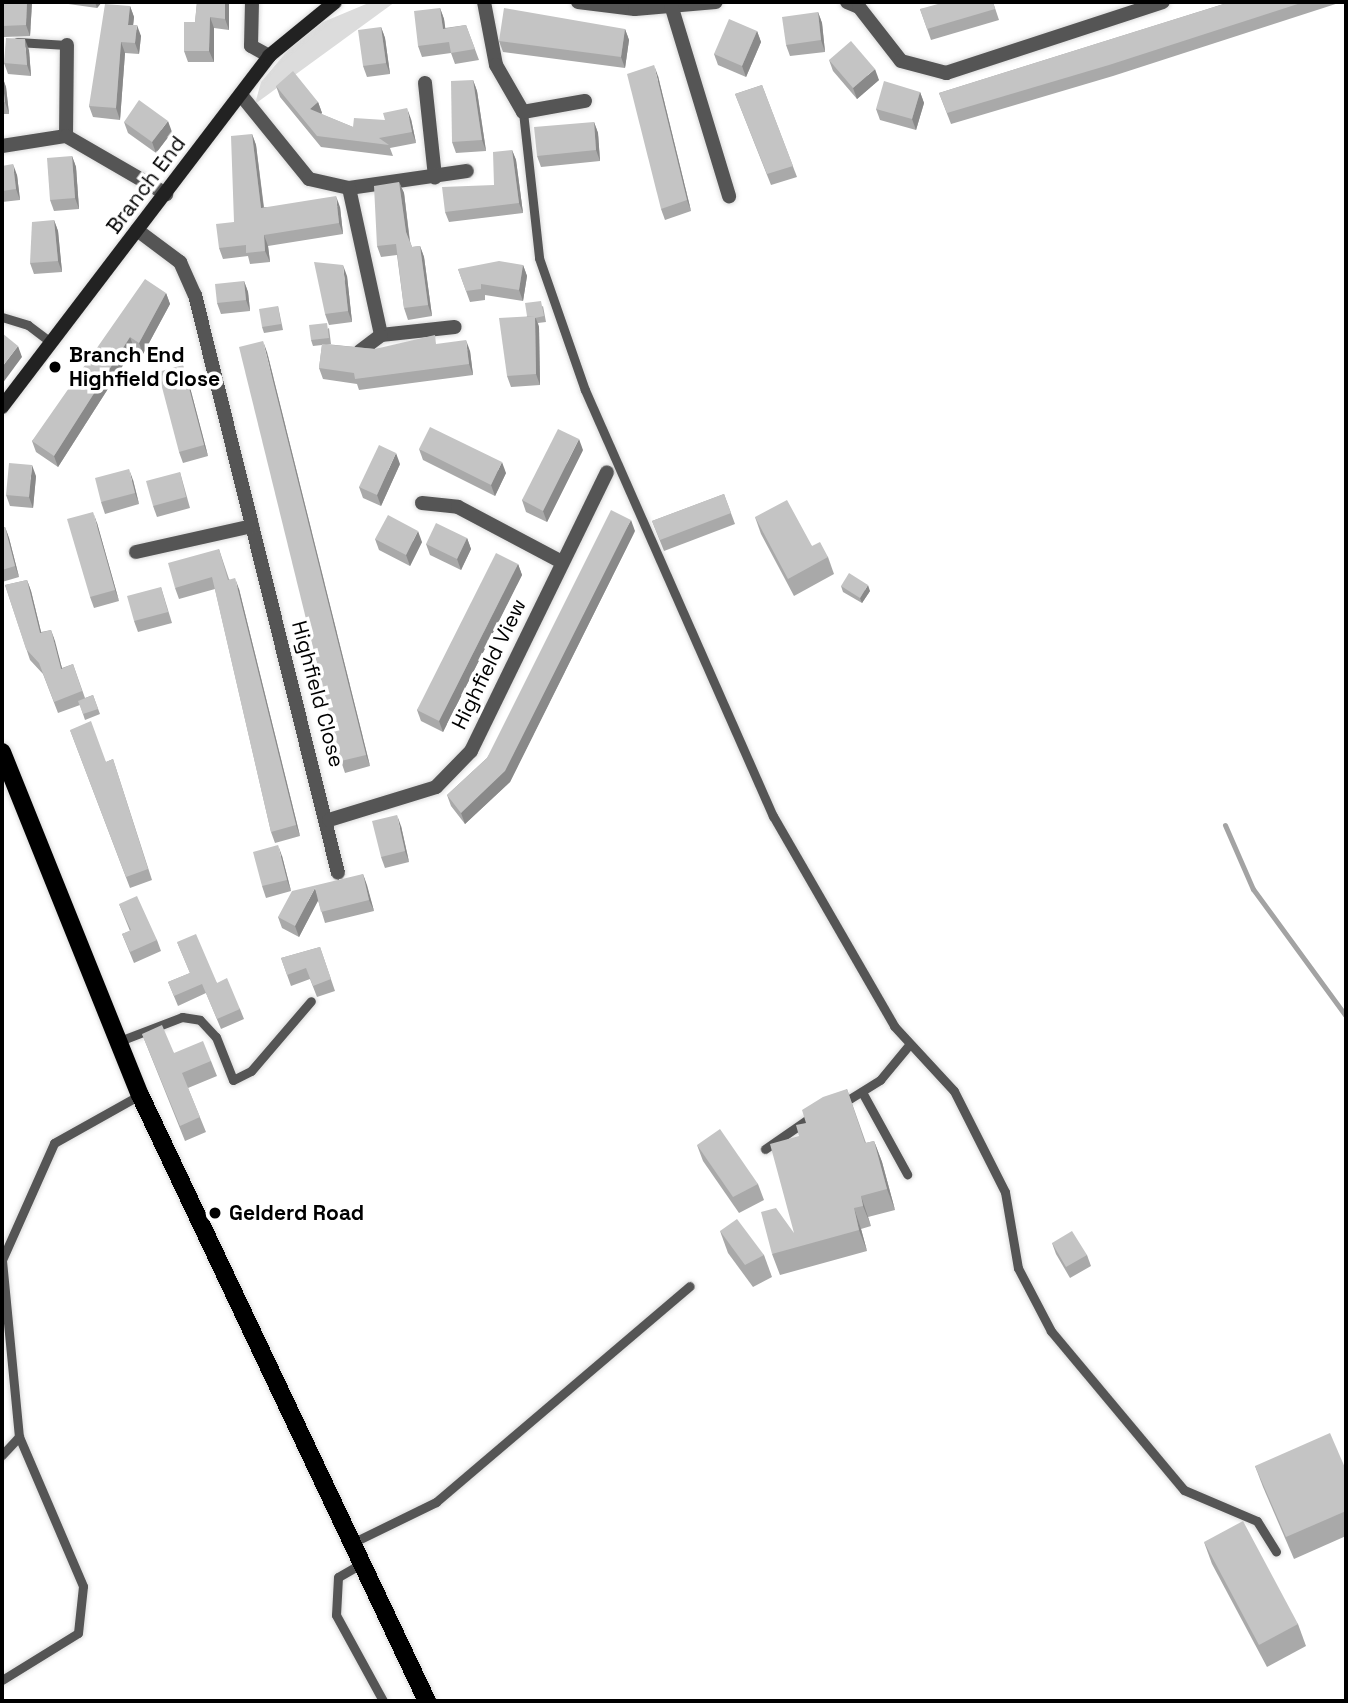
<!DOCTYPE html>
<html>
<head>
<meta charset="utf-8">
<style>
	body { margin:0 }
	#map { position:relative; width:1348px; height:1703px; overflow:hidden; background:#fff; font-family:"Space Grotesk",sans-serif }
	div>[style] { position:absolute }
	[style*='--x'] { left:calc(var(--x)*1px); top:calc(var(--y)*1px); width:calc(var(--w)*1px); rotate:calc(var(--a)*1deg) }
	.green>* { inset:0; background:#dcdcdc }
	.stream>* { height:5px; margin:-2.5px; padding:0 2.5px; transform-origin:2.5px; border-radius:2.5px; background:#a3a3a3 }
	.roads { filter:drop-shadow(0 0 2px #dbdbdb) drop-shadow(0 0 2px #dbdbdb) }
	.service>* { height:9px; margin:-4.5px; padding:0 4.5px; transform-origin:4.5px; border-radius:4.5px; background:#555 }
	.minor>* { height:14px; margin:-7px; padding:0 7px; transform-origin:7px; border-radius:7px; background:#555 }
	.secondary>* { height:14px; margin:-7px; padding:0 7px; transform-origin:7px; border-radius:7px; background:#222 }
	.primary>* { height:18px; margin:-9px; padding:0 9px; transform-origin:9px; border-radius:9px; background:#000 }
	.wall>* { inset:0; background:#a9a9a9 }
	.shaded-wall>* { inset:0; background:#898989 }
	.building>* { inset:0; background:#c4c4c4 }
	.dots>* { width:19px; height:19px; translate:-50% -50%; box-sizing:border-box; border:4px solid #fff; border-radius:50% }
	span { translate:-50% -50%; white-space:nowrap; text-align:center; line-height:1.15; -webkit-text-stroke:7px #fff; paint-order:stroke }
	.street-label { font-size:21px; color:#000 }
	.poi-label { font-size:21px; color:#000; font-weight:700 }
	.left { translate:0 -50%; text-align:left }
	.frame { position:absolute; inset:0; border:4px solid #000; pointer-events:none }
</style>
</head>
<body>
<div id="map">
	<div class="green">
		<i style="clip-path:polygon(371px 2px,395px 2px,255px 104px,261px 82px,288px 50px,323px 22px)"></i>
	</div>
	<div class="stream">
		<i style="--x:1225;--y:825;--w:70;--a:66.4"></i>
		<i style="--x:1253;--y:889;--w:157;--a:53.8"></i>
	</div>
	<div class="roads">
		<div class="service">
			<i style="--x:17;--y:42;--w:50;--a:3.4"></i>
			<i style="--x:523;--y:112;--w:147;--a:83.7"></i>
			<i style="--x:539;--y:258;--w:140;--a:70.8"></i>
			<i style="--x:585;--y:390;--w:466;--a:66.2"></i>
			<i style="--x:773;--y:816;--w:242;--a:60"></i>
			<i style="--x:894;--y:1026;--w:88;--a:47.3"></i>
			<i style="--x:954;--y:1091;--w:113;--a:63.2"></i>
			<i style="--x:1005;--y:1192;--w:77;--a:80.3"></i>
			<i style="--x:1018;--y:1268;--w:71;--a:62.4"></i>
			<i style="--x:1051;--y:1331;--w:207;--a:50.1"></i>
			<i style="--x:1184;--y:1490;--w:79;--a:23"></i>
			<i style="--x:1257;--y:1521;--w:36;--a:58"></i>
			<i style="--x:2;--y:317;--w:27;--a:17"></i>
			<i style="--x:28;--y:325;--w:30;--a:37"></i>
			<i style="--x:117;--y:1042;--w:70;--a:-21"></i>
			<i style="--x:182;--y:1017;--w:18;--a:9"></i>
			<i style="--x:200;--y:1020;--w:23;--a:47"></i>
			<i style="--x:216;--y:1037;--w:46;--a:68.4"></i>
			<i style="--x:233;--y:1080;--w:20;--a:-27"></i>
			<i style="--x:251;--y:1071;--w:92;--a:-49.4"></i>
			<i style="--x:862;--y:1092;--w:94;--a:61.2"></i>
			<i style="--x:843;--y:1103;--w:44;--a:-31.9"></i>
			<i style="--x:880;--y:1080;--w:45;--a:-50.4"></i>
			<i style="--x:765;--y:1149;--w:60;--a:-34.8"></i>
			<i style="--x:2;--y:1455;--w:25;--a:-47"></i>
			<i style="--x:350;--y:1544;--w:96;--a:-26"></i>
			<i style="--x:436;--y:1502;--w:333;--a:-40.4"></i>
			<i style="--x:359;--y:1565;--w:24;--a:150"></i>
			<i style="--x:338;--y:1577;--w:38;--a:93"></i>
			<i style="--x:336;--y:1615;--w:98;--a:61.3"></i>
			<i style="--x:2;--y:1680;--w:89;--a:-31.7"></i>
			<i style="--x:78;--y:1633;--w:47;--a:-83.9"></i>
			<i style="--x:83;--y:1586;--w:162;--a:-113.2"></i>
			<i style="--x:19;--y:1437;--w:178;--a:-95.5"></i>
			<i style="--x:2;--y:1260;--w:128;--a:-66"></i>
			<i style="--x:54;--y:1143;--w:98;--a:-29.2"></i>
		</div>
		<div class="minor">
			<i style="--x:252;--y:2;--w:44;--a:91.3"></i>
			<i style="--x:251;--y:46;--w:21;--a:29"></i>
			<i style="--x:484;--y:2;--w:64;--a:79.2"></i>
			<i style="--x:496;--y:65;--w:54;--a:60.1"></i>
			<i style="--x:523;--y:112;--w:63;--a:-10.1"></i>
			<i style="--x:578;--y:2;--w:57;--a:7"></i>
			<i style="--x:635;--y:9;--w:81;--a:-4.9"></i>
			<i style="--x:847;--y:2;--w:13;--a:23"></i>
			<i style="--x:859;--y:7;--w:68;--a:52.1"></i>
			<i style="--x:901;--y:61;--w:47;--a:14.9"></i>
			<i style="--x:946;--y:73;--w:228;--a:-18.1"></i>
			<i style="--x:671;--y:5;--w:200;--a:73.1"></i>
			<i style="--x:425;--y:83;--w:95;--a:83.9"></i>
			<i style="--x:241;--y:95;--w:108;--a:51"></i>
			<i style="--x:309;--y:179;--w:41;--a:12.7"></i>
			<i style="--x:349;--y:188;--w:119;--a:-8.2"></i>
			<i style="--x:66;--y:136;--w:91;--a:-89.4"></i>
			<i style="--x:2;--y:146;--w:65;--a:-8.9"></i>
			<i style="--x:66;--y:136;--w:116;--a:30.1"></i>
			<i style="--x:349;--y:188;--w:150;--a:77.7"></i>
			<i style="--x:381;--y:335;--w:74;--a:-6.2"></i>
			<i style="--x:137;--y:230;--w:54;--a:36.7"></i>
			<i style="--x:180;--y:262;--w:36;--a:66"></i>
			<i style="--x:195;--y:295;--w:595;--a:76.1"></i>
			<i style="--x:360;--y:351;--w:26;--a:-37"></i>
			<i style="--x:422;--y:503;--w:36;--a:6"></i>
			<i style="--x:458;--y:507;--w:118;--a:27.9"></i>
			<i style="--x:136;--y:552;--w:119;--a:-12.6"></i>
			<i style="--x:329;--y:820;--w:112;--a:-17.1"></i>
			<i style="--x:436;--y:787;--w:50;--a:-45.8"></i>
			<i style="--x:471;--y:751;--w:310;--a:-64"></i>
		</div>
		<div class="secondary">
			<i style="--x:2;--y:407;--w:441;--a:-52.7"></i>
			<i style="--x:269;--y:56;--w:85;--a:-39.3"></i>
		</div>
		<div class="primary">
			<i style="--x:2;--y:752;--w:370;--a:68.1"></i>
			<i style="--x:140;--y:1095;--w:671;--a:64.66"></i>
		</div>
	</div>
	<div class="wall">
		<i style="clip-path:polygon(2px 2px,32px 2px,30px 36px,4px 37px,2px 32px)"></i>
		<i style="clip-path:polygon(54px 2px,102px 2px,97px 8px)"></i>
		<i style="clip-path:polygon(197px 2px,229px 2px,229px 30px,214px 28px,214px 62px,188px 62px,184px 51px,195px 22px)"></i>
		<i style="clip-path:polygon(993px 2px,999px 20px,931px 40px,920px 9px)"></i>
		<i style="clip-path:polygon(1230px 2px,1342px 2px,1113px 76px,951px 124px,939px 93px)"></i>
		<i style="clip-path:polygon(130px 6px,134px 17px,133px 25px,141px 36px,139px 54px,125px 53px,120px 120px,93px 117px,89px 106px)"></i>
		<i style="clip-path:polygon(440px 8px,444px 19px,445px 28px,466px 25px,479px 60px,455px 64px,451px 53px,422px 57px,418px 46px)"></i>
		<i style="clip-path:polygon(818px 12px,822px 23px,825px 52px,790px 56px,786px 45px)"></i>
		<i style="clip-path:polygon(381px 27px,385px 38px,390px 74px,367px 77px,363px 66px)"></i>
		<i style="clip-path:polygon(625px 29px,629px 40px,625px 68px,503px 52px,499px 41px)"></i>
		<i style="clip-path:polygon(757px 31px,761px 42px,746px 77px,718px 65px,714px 54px)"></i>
		<i style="clip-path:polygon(29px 50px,31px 76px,8px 74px,4px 63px)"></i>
		<i style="clip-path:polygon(829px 60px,879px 80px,857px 99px,833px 71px)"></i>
		<i style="clip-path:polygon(2px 76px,6px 87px,9px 114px,2px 114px)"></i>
		<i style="clip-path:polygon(658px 76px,691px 211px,665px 220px,661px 209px)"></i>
		<i style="clip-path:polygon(473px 80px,477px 91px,486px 151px,456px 153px,452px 142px)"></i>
		<i style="clip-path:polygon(762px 85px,797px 177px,771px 185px,735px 94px)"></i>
		<i style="clip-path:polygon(276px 86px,318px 102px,322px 113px,321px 114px,353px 127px,385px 120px,411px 119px,416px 143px,390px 148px,393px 156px,321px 147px,280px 97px)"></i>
		<i style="clip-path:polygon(920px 92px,924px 103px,916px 130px,880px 120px,876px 109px)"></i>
		<i style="clip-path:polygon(124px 122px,172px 132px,156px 153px,128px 133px)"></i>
		<i style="clip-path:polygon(594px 122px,598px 133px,600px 161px,541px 167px,537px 156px)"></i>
		<i style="clip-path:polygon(252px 134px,256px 145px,264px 207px,340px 207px,343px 234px,268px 246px,270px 262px,250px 264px,248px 256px,223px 259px,219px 248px,234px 222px)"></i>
		<i style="clip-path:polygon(512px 150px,516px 160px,523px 213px,449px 222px,445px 212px,494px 185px)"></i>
		<i style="clip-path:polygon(72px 156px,76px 167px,79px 209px,54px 211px,50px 200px)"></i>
		<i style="clip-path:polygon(2px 166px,17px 175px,20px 200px,2px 202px)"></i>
		<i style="clip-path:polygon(399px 182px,404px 193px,410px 241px,412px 247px,420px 246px,424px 257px,432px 316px,408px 320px,404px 308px,397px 255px,381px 257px,377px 246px)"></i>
		<i style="clip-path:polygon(54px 220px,58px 231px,62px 272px,34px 274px,30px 263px)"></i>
		<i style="clip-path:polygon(523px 265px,527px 276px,523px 301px,485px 295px,485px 300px,470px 302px,458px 269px)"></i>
		<i style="clip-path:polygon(347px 276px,352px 322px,329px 325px,325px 314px)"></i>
		<i style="clip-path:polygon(244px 281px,248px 292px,250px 311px,221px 314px,217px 303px)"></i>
		<i style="clip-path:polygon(166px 293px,170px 304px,143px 354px,134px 348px,58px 467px,36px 452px,32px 441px)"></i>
		<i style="clip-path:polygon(278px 306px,283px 330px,264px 333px,262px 327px)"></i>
		<i style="clip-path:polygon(543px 306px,546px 322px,538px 323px,539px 327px,540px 385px,511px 387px,507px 376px,527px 316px)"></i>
		<i style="clip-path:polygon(329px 328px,331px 344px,326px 344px,375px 349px,438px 344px,470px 351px,473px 375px,359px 390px,357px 384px,323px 379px,319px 368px,322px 345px,313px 346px,311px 340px)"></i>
		<i style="clip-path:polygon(267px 352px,370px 766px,345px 773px,341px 761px)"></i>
		<i style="clip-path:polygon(187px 376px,208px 456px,183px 463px,179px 452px)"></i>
		<i style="clip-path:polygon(419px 449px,506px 473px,495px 496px,423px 460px)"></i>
		<i style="clip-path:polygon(583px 450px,547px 522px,526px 512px,522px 500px)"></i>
		<i style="clip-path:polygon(400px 464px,381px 506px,363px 498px,359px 487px)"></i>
		<i style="clip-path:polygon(180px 472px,190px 508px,157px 517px,153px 506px)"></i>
		<i style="clip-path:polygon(36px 476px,33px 508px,10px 506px,6px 495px)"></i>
		<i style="clip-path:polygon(133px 480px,139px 504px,105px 514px,101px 502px)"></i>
		<i style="clip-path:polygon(724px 494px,735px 524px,664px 551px,652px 521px)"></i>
		<i style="clip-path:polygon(755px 517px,812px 546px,828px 557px,834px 574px,794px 596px,761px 534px)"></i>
		<i style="clip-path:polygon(97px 523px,119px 601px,94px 608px,90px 597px)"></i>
		<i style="clip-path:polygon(5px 527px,9px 538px,19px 577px,2px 582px,2px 528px)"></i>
		<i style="clip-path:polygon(635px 531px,510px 782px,465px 824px,451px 806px,447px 795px,487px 758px)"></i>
		<i style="clip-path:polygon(467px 538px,471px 549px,461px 570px,430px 555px,426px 544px)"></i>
		<i style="clip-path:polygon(375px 539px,422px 542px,410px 566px,379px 550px)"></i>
		<i style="clip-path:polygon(219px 549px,229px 579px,239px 589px,300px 836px,275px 843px,271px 832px,215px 589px,179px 599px,175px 588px)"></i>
		<i style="clip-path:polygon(518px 564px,522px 575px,443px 732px,421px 721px,417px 710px)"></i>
		<i style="clip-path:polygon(27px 580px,31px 591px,41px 632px,51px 630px,62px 668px,73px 664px,85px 698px,93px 695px,100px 714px,85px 720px,80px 705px,58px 713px,43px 674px,30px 660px,5px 585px)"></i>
		<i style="clip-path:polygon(841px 586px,870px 591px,862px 603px,843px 592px)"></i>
		<i style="clip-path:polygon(161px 587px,172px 623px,138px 632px,134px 621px)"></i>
		<i style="clip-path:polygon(70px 730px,106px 762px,113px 759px,152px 880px,130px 888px)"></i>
		<i style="clip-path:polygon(401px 826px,409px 862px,385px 868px,381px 857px)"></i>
		<i style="clip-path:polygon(282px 856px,291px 891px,266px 898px,262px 886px)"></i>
		<i style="clip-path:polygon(363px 874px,374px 911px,325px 923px,318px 900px,299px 937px,282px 928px,278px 917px)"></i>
		<i style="clip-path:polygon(119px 904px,157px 940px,161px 951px,134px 963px,122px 934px,130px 931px)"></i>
		<i style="clip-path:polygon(177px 942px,217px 983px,240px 1009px,244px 1019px,221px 1029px,206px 993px,178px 1006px,168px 982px,190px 973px)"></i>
		<i style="clip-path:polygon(320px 947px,335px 991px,317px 997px,310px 979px,291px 986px,281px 958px)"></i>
		<i style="clip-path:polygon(142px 1034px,174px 1053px,211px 1061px,217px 1076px,188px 1088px,206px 1132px,185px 1141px)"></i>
		<i style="clip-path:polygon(847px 1089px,866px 1143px,874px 1141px,882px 1162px,895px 1210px,868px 1217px,871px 1226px,861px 1229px,867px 1251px,780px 1275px,772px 1254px,794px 1233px,806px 1123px)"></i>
		<i style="clip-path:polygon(697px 1145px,758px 1184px,764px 1200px,739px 1213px,703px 1161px)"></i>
		<i style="clip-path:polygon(720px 1231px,764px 1255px,772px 1277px,753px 1287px,728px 1253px)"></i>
		<i style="clip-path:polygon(1052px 1243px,1087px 1255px,1091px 1266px,1070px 1278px,1056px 1254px)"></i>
		<i style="clip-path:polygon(1255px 1466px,1346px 1470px,1346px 1536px,1294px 1559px,1263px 1487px)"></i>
		<i style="clip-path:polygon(1204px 1542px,1298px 1624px,1306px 1646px,1267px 1667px,1212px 1564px)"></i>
	</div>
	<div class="shaded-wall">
		<i style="clip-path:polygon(27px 2px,32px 2px,30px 36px,26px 25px)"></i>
		<i style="clip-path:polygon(95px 2px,102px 2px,97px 8px)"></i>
		<i style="clip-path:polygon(225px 2px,229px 2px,229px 30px,225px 19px)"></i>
		<i style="clip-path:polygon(130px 6px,134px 17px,132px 36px,128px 25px)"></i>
		<i style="clip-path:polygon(440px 8px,444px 19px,447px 40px,443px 29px)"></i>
		<i style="clip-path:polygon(818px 12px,822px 23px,825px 52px,821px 40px)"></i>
		<i style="clip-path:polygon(210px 17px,214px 28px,214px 62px,209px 51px)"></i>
		<i style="clip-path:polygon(137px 25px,141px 36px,139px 54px,135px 43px)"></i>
		<i style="clip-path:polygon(381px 27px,385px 38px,390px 74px,386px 63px)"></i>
		<i style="clip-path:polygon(625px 29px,629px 40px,625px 68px,621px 57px)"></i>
		<i style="clip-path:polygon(757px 31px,761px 42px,746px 77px,742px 66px)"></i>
		<i style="clip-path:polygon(25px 39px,29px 50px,31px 76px,27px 65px)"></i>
		<i style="clip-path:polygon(121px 42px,125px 53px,120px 120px,116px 108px)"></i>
		<i style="clip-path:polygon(654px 65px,658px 76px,691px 211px,687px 200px)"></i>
		<i style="clip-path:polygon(875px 69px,879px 80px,857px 99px,853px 88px)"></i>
		<i style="clip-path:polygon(2px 76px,6px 87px,9px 114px,5px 102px)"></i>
		<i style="clip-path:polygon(473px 80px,477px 91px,486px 151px,482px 140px)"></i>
		<i style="clip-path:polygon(920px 92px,924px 103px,916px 130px,912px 119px)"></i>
		<i style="clip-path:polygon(318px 102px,322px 113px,314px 120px,310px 109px)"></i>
		<i style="clip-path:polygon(407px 108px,411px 119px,416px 143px,412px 132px)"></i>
		<i style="clip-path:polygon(168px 121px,172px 132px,156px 153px,152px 142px)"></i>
		<i style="clip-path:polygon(594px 122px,598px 133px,600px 161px,596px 150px)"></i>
		<i style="clip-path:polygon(252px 134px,256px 145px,265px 219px,261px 208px)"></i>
		<i style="clip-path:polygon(512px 150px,516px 160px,523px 213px,519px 203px)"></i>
		<i style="clip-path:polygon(72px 156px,76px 167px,79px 209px,75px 198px)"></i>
		<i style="clip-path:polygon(13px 164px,17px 175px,20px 200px,16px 189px)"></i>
		<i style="clip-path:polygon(399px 182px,404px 193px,410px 244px,406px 232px)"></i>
		<i style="clip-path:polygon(336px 196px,340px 207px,343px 234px,339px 223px)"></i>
		<i style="clip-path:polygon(54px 220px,58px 231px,62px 272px,58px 261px)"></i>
		<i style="clip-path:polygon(264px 235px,268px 246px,270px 262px,265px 251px)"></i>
		<i style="clip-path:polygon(420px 246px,424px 257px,432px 316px,428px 305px)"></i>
		<i style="clip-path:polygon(343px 265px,347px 276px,352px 322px,348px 311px)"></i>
		<i style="clip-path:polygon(523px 265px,527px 276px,523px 301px,519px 290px)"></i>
		<i style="clip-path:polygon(244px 281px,248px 292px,250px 311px,246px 300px)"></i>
		<i style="clip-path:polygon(166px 293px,170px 304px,143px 354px,139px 343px)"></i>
		<i style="clip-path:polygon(535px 316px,539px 327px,540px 385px,536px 374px)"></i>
		<i style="clip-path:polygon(130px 337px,134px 348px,58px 467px,54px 456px)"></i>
		<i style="clip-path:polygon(466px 340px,470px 351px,473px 375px,469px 364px)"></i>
		<i style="clip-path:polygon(263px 341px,267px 352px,370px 766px,366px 755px)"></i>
		<i style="clip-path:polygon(18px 346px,22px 357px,2px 384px,2px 367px)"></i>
		<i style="clip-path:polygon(183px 365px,187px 376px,208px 456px,204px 445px)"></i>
		<i style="clip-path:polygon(579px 439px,583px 450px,547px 522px,543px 511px)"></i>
		<i style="clip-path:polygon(396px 453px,400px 464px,381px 506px,377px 495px)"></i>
		<i style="clip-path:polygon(502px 462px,506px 473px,495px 496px,491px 485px)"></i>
		<i style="clip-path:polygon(32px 465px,36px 476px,33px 508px,29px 497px)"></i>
		<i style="clip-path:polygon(129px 469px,133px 480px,139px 504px,135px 493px)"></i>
		<i style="clip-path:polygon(93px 512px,97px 523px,119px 601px,115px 590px)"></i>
		<i style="clip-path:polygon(631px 520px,635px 531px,510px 782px,465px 824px,461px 813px)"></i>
		<i style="clip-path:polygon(5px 527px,9px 538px,19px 577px,15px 566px)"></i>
		<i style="clip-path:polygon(418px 531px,422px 542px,410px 566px,406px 555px)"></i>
		<i style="clip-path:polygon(467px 538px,471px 549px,461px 570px,457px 559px)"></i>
		<i style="clip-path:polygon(518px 564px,522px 575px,443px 732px,439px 721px)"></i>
		<i style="clip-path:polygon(235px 578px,239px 589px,300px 836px,296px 825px)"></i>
		<i style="clip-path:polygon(27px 580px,31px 591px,44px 644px,40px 633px)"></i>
		<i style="clip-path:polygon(868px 585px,870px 591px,862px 603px,860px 598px)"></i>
		<i style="clip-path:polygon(51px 630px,55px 641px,65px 680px,61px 669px)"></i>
		<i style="clip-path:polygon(397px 815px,401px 826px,409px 862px,405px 851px)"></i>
		<i style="clip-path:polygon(278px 845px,282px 856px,291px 891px,287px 880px)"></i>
		<i style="clip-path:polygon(363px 874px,367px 885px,374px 911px,369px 900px)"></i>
		<i style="clip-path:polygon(315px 888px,319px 899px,299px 937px,295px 926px)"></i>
		<i style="clip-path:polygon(874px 1141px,882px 1162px,895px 1210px,887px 1189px)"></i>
		<i style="clip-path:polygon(861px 1196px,871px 1226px,863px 1206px)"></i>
		<i style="clip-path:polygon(854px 1208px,861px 1229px,867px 1251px,859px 1230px)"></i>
	</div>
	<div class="building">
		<i style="clip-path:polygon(2px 2px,27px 2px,26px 25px,2px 26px)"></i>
		<i style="clip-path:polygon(197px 2px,225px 2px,225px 19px,210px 17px,209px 51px,184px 51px,184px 22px,195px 22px)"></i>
		<i style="clip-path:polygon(945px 2px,993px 2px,995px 9px,927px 29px,920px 9px)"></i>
		<i style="clip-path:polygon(1230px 2px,1304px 2px,1109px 65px,947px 113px,939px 93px)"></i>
		<i style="clip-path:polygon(105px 4px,130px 6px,128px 25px,137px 25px,135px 43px,121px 42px,116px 108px,89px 106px)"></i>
		<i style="clip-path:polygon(440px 8px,443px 29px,466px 25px,475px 49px,451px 53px,449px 42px,418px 46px,414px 11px)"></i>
		<i style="clip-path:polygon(504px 8px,625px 29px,621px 57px,499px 41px)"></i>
		<i style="clip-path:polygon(818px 12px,821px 40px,786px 45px,782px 17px)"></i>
		<i style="clip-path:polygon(729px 19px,757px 31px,742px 66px,714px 54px)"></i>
		<i style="clip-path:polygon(381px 27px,386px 63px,363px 66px,358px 30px)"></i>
		<i style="clip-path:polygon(6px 38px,25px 39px,27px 65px,4px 63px)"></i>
		<i style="clip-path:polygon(851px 41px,875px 69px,853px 88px,829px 60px)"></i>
		<i style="clip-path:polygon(654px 65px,687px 200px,661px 209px,627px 74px)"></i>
		<i style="clip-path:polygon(293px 71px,318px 102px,310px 109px,353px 127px,354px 118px,385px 120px,383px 113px,407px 108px,412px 132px,379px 138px,389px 145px,317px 136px,276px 86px)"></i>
		<i style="clip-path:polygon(2px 76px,5px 102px,2px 103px)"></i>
		<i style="clip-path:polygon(473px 80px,482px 140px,452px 142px,451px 81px)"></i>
		<i style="clip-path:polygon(884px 81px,920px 92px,912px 119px,876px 109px)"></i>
		<i style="clip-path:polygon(762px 85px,793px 166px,767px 174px,735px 94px)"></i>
		<i style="clip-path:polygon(139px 100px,168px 121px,152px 142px,124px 122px)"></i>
		<i style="clip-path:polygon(594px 122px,596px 150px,537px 156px,534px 127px)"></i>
		<i style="clip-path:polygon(252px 134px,261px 208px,336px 196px,339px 223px,264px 235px,265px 251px,246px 253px,246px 245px,219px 248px,216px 224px,234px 222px,231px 136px)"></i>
		<i style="clip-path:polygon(512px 150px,519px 203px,445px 212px,442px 187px,494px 185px,493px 152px)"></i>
		<i style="clip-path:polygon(72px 156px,75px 198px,50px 200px,47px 158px)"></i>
		<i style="clip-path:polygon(13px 164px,16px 189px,2px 191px,2px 166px)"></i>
		<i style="clip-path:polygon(399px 182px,406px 232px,412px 247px,420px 246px,428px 305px,404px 308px,396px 244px,377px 246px,374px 186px)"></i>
		<i style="clip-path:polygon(54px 220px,58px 261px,30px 263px,32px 222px)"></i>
		<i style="clip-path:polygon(499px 261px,523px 265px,519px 290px,481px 284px,481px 289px,466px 291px,458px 269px)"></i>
		<i style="clip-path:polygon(314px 262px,343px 265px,348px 311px,325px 314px)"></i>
		<i style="clip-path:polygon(145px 279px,166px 293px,139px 343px,130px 337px,54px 456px,32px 441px)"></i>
		<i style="clip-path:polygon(244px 281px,246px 300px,217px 303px,215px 284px)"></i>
		<i style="clip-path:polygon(541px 301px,544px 316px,535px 318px,535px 316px,527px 316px,525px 303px)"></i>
		<i style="clip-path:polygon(278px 306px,281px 324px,262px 327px,259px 309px)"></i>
		<i style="clip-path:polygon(535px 316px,536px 374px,507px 376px,499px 318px)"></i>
		<i style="clip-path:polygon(327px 323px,329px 338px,311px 340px,309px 325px)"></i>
		<i style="clip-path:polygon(2px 333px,18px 346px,2px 367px)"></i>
		<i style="clip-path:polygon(435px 335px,436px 344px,466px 340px,469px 364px,355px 379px,354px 373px,319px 368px,322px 344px,375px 349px)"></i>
		<i style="clip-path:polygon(263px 341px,366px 755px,341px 761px,239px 347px)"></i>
		<i style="clip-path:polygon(183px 365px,204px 445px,179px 452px,158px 372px)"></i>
		<i style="clip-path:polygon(430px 427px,502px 462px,491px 485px,419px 449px)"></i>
		<i style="clip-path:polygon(558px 429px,579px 439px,543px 511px,522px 500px)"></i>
		<i style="clip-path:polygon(379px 445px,396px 453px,377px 495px,359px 487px)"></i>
		<i style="clip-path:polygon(9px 463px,32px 465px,29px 497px,6px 495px)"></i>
		<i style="clip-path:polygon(129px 469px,135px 493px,101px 502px,95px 478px)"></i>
		<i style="clip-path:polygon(180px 472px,186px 497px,153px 506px,146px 481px)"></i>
		<i style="clip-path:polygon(724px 494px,731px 513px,660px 540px,652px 521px)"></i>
		<i style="clip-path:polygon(787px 500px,812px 546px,820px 542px,828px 557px,788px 579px,755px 517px)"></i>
		<i style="clip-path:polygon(611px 510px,631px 520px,505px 771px,461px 813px,447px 795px,487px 758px)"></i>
		<i style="clip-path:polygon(93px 512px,115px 590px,90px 597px,67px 519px)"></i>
		<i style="clip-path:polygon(388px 515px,418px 531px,406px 555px,375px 539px)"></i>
		<i style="clip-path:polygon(436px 523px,467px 538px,457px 559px,426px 544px)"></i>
		<i style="clip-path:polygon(5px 527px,15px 566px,2px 570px,2px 528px)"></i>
		<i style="clip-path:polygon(219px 549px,228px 580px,235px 578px,296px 825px,271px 832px,212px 577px,175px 588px,168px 563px)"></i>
		<i style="clip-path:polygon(496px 553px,518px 564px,439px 721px,417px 710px)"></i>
		<i style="clip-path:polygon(849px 573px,868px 585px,860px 598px,841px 586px)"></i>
		<i style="clip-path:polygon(27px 580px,40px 633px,51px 630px,61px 669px,73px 664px,82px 691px,54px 702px,39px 663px,26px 649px,5px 585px)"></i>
		<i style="clip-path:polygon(161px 587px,168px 612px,134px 621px,127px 596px)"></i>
		<i style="clip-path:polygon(93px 695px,98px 709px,83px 714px,78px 701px)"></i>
		<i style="clip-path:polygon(91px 721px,106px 762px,113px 759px,148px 869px,126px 877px,70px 730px)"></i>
		<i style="clip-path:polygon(397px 815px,405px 851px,381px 857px,372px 821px)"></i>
		<i style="clip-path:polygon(278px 845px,287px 880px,262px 886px,253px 852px)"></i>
		<i style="clip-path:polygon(363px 874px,369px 900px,321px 912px,315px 888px,295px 926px,278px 917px,292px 891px)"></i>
		<i style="clip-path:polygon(137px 896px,157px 940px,130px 952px,122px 934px,131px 930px,119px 904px)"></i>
		<i style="clip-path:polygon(196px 934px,217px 983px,227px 978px,240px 1009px,217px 1019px,202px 984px,174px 996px,168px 982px,190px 973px,177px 942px)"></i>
		<i style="clip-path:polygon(320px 947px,331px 979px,313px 986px,306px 968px,287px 975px,281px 958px)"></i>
		<i style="clip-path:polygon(162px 1025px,174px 1053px,203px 1041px,211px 1061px,182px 1073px,200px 1117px,180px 1126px,142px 1034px)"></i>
		<i style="clip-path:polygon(847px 1089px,865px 1143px,874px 1141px,887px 1189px,861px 1196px,863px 1206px,854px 1208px,859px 1230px,772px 1254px,761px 1212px,776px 1208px,794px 1233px,770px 1144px,799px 1136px,796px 1125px,806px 1123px,802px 1110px,823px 1097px)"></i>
		<i style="clip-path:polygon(720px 1129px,758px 1184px,733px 1197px,697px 1145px)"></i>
		<i style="clip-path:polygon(737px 1219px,764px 1255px,745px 1265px,720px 1231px)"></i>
		<i style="clip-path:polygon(1072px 1231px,1087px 1255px,1066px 1267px,1052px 1243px)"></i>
		<i style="clip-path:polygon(1330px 1433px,1346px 1470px,1346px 1511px,1286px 1537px,1255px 1466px)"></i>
		<i style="clip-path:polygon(1243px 1521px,1298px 1624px,1259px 1645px,1204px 1542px)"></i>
	</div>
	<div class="dots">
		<i style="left:55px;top:367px;background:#000"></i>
		<i style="left:215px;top:1213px;background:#000"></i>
	</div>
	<div class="street-label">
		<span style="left:146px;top:185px;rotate:-53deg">Branch End</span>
		<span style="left:489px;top:664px;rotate:-64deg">Highfield View</span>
		<span style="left:318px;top:694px;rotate:75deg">Highfield Close</span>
	</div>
	<div class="poi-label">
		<span class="left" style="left:69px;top:367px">Branch End<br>Highfield Close</span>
		<span class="left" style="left:229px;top:1213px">Gelderd Road</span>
	</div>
	<div class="frame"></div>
</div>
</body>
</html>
